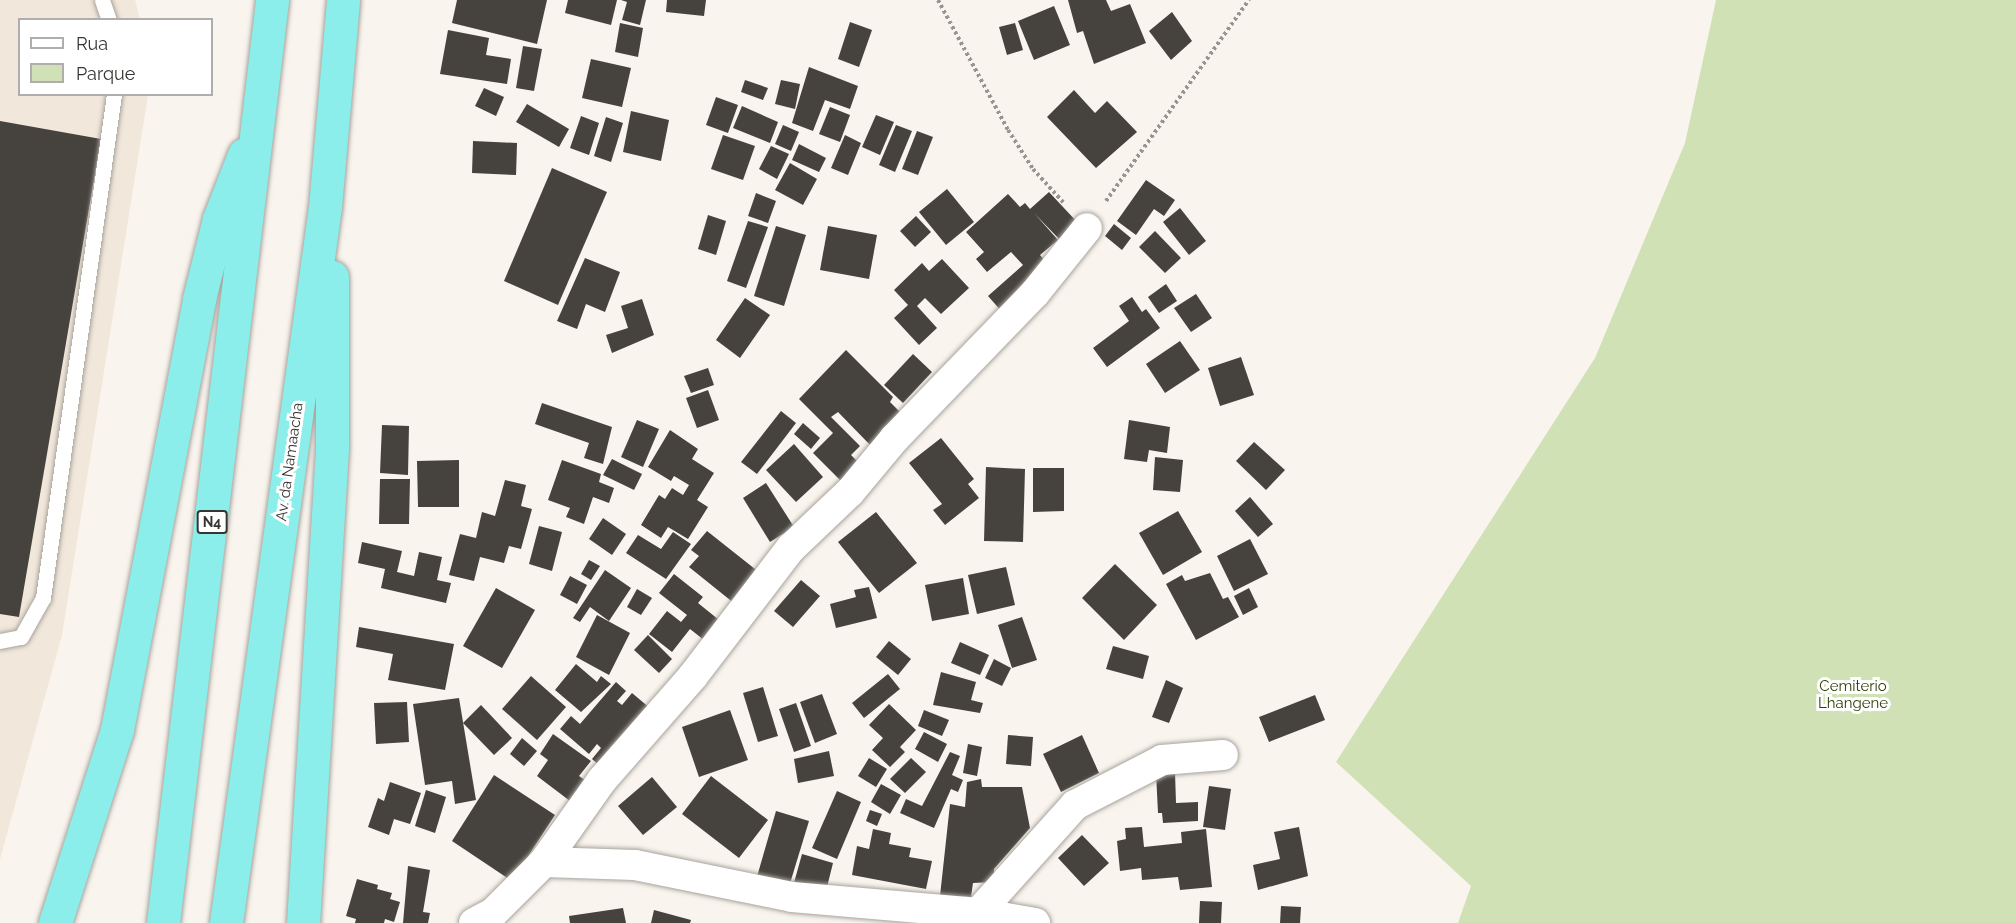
<!DOCTYPE html>
<html>
<head>
<meta charset="utf-8">
<style>
	body { margin:0 }
	#map { position:relative; width:2016px; height:923px; overflow:hidden; background:#f9f4ee; font-family:Raleway,sans-serif }
	div>[style] { position:absolute }
	[style*='--x'] { left:calc(var(--x)*1px); top:calc(var(--y)*1px); width:calc(var(--w)*1px); rotate:calc(var(--a)*1deg) }
	.built>* { inset:0; background:#f1e7da }
	.green>* { inset:0; background:#d0e1b5 }
	.building>* { inset:0; background:#46423d }
	.path>* { height:4px; margin-top:-2px; transform-origin:0; background:repeating-linear-gradient(90deg,#989590 0 3px,transparent 0 6px) }
	.roads { filter:drop-shadow(0 0 2px #a8a39d) drop-shadow(0 0 2px #a8a39d) }
	.service>* { height:15px; margin:-7.5px; padding:0 7.5px; transform-origin:7.5px; border-radius:7.5px; background:#fff }
	.minor>* { height:30px; margin:-15px; padding:0 15px; transform-origin:15px; border-radius:15px; background:#fff }
	.trunk>* { height:33px; margin:-16.5px; padding:0 16.5px; transform-origin:16.5px; border-radius:16.5px; background:#8beeea }
	span { translate:-50% -50%; white-space:nowrap; text-align:center; line-height:1.15; -webkit-text-stroke:6px #fff; paint-order:stroke }
	.shield-label span { padding:2px 4px; background:#fff; border:2px solid; border-radius:4px; -webkit-text-stroke-width:0 }
	.shield-label { font-size:14px; color:#373532; font-weight:700 }
	.street-label { font-size:15px; color:#373532 }
	.park-label { font-size:15px; color:#2f4006 }
	.legend { position:absolute; left:18px; top:18px; width:195px; height:78px; box-sizing:border-box; background:#fff; border:2px solid #afaead; margin:0; padding:8px 10px; list-style:none; font-size:18px; color:#373532 }
	.legend li { display:flex; align-items:center; gap:12px; height:30px }
	.legend b { width:30px; border:2px solid #afaead }
</style>
</head>
<body>
<div id="map">
	<div class="built">
		<i style="clip-path:polygon(0 0,135px 0,140px 19px,20px 20px,20px 94px,148px 95px,62px 635px,0 859px)"></i>
	</div>
	<div class="green">
		<i style="clip-path:polygon(1716px 0,2016px 0,2016px 923px,1458px 923px,1471px 886px,1336px 762px,1595px 358px,1685px 143px)"></i>
	</div>
	<div class="building">
		<i style="clip-path:polygon(457px 0,547px 0,537px 44px,452px 23px)"></i>
		<i style="clip-path:polygon(568px 0,617px 0,611px 25px,565px 13px)"></i>
		<i style="clip-path:polygon(621px 0,646px 0,640px 25px,622px 20px,627px 2px)"></i>
		<i style="clip-path:polygon(667px 0,706px 0,704px 16px,666px 12px)"></i>
		<i style="clip-path:polygon(1068px 0,1106px 0,1111px 11px,1130px 4px,1146px 43px,1094px 64px,1083px 31px,1077px 33px)"></i>
		<i style="clip-path:polygon(1054px 6px,1070px 45px,1034px 60px,1018px 21px)"></i>
		<i style="clip-path:polygon(1172px 12px,1192px 41px,1171px 60px,1149px 31px)"></i>
		<i style="clip-path:polygon(850px 22px,872px 30px,859px 67px,838px 59px)"></i>
		<i style="clip-path:polygon(620px 23px,643px 28px,638px 57px,615px 52px)"></i>
		<i style="clip-path:polygon(1015px 23px,1023px 50px,1007px 55px,999px 27px)"></i>
		<i style="clip-path:polygon(448px 30px,489px 38px,486px 55px,511px 59px,507px 84px,440px 74px)"></i>
		<i style="clip-path:polygon(523px 46px,542px 49px,534px 91px,516px 88px)"></i>
		<i style="clip-path:polygon(591px 59px,631px 68px,622px 107px,582px 98px)"></i>
		<i style="clip-path:polygon(809px 67px,858px 86px,850px 109px,825px 100px,813px 131px,792px 123px)"></i>
		<i style="clip-path:polygon(745px 80px,768px 88px,763px 100px,741px 92px)"></i>
		<i style="clip-path:polygon(781px 80px,800px 84px,795px 109px,775px 104px)"></i>
		<i style="clip-path:polygon(484px 88px,504px 97px,496px 116px,475px 106px)"></i>
		<i style="clip-path:polygon(1074px 90px,1095px 113px,1107px 101px,1137px 132px,1096px 168px,1047px 117px)"></i>
		<i style="clip-path:polygon(716px 97px,738px 105px,728px 133px,706px 125px)"></i>
		<i style="clip-path:polygon(527px 104px,569px 129px,559px 147px,516px 122px)"></i>
		<i style="clip-path:polygon(742px 106px,778px 122px,770px 143px,733px 128px)"></i>
		<i style="clip-path:polygon(830px 107px,850px 115px,840px 142px,819px 134px)"></i>
		<i style="clip-path:polygon(631px 111px,669px 120px,661px 161px,623px 152px)"></i>
		<i style="clip-path:polygon(876px 115px,894px 122px,880px 155px,862px 147px)"></i>
		<i style="clip-path:polygon(581px 116px,599px 123px,589px 155px,570px 148px)"></i>
		<i style="clip-path:polygon(606px 117px,623px 123px,611px 162px,594px 156px)"></i>
		<i style="clip-path:polygon(0 121px,101px 139px,19px 617px,0 614px)"></i>
		<i style="clip-path:polygon(783px 125px,799px 132px,791px 151px,775px 144px)"></i>
		<i style="clip-path:polygon(896px 125px,912px 131px,895px 172px,879px 165px)"></i>
		<i style="clip-path:polygon(917px 131px,933px 137px,918px 175px,902px 169px)"></i>
		<i style="clip-path:polygon(723px 135px,755px 146px,743px 180px,711px 169px)"></i>
		<i style="clip-path:polygon(845px 135px,861px 143px,848px 175px,831px 168px)"></i>
		<i style="clip-path:polygon(473px 141px,517px 143px,516px 175px,472px 173px)"></i>
		<i style="clip-path:polygon(799px 144px,826px 158px,819px 172px,792px 160px)"></i>
		<i style="clip-path:polygon(771px 146px,789px 154px,777px 179px,759px 169px)"></i>
		<i style="clip-path:polygon(790px 163px,817px 179px,803px 205px,775px 190px)"></i>
		<i style="clip-path:polygon(552px 168px,607px 192px,558px 305px,504px 281px)"></i>
		<i style="clip-path:polygon(1146px 180px,1175px 200px,1164px 216px,1154px 209px,1136px 235px,1117px 221px)"></i>
		<i style="clip-path:polygon(947px 189px,974px 222px,946px 245px,919px 212px)"></i>
		<i style="clip-path:polygon(1049px 192px,1078px 223px,1060px 240px,1034px 213px,1058px 240px,1040px 255px,1052px 269px,1003px 313px,988px 296px,1023px 265px,1011px 252px,987px 272px,976px 259px,984px 252px,966px 232px,1008px 194px,1020px 207px,1025px 203px,1030px 209px)"></i>
		<i style="clip-path:polygon(756px 193px,776px 201px,768px 223px,748px 216px)"></i>
		<i style="clip-path:polygon(1180px 208px,1206px 241px,1189px 255px,1163px 222px)"></i>
		<i style="clip-path:polygon(708px 215px,726px 221px,716px 255px,698px 249px)"></i>
		<i style="clip-path:polygon(916px 216px,931px 232px,915px 247px,900px 231px)"></i>
		<i style="clip-path:polygon(748px 221px,768px 227px,746px 288px,727px 281px)"></i>
		<i style="clip-path:polygon(1114px 224px,1131px 238px,1122px 250px,1105px 236px)"></i>
		<i style="clip-path:polygon(776px 226px,806px 235px,784px 306px,754px 296px)"></i>
		<i style="clip-path:polygon(828px 226px,877px 235px,869px 279px,820px 270px)"></i>
		<i style="clip-path:polygon(1155px 231px,1181px 258px,1165px 273px,1139px 247px)"></i>
		<i style="clip-path:polygon(585px 258px,620px 272px,605px 312px,586px 304px,577px 329px,557px 321px)"></i>
		<i style="clip-path:polygon(942px 259px,969px 288px,941px 314px,925px 298px,917px 306px,937px 328px,919px 345px,894px 318px,908px 305px,894px 290px,922px 263px,929px 271px)"></i>
		<i style="clip-path:polygon(1166px 284px,1177px 301px,1159px 313px,1148px 297px)"></i>
		<i style="clip-path:polygon(1196px 294px,1212px 318px,1191px 332px,1174px 308px)"></i>
		<i style="clip-path:polygon(1132px 297px,1142px 312px,1146px 309px,1160px 328px,1107px 367px,1093px 348px,1129px 321px,1119px 306px)"></i>
		<i style="clip-path:polygon(745px 298px,770px 315px,740px 358px,716px 340px)"></i>
		<i style="clip-path:polygon(642px 299px,654px 335px,612px 353px,606px 335px,628px 328px,621px 306px)"></i>
		<i style="clip-path:polygon(1180px 341px,1200px 370px,1165px 393px,1146px 364px)"></i>
		<i style="clip-path:polygon(846px 350px,893px 397px,890px 402px,906px 418px,875px 450px,838px 412px,831px 417px,860px 446px,851px 455px,859px 463px,841px 481px,813px 453px,833px 433px,799px 399px)"></i>
		<i style="clip-path:polygon(913px 354px,932px 372px,903px 403px,884px 385px)"></i>
		<i style="clip-path:polygon(1241px 357px,1254px 395px,1220px 406px,1208px 368px)"></i>
		<i style="clip-path:polygon(708px 368px,714px 385px,691px 393px,684px 376px)"></i>
		<i style="clip-path:polygon(708px 390px,719px 420px,697px 428px,686px 398px)"></i>
		<i style="clip-path:polygon(542px 403px,612px 427px,603px 464px,584px 458px,589px 443px,535px 424px)"></i>
		<i style="clip-path:polygon(781px 411px,796px 423px,757px 474px,741px 462px)"></i>
		<i style="clip-path:polygon(637px 420px,659px 429px,643px 467px,621px 457px)"></i>
		<i style="clip-path:polygon(1129px 420px,1170px 427px,1167px 453px,1149px 450px,1147px 462px,1124px 459px)"></i>
		<i style="clip-path:polygon(803px 423px,820px 438px,811px 449px,794px 434px)"></i>
		<i style="clip-path:polygon(382px 425px,409px 426px,408px 475px,380px 473px)"></i>
		<i style="clip-path:polygon(670px 430px,698px 449px,692px 459px,714px 473px,697px 500px,708px 507px,688px 539px,668px 527px,661px 538px,641px 525px,659px 495px,665px 499px,672px 488px,683px 495px,689px 485px,674px 476px,671px 481px,648px 467px)"></i>
		<i style="clip-path:polygon(941px 438px,974px 479px,968px 484px,979px 498px,945px 525px,933px 510px,942px 504px,909px 463px)"></i>
		<i style="clip-path:polygon(1254px 442px,1285px 470px,1266px 490px,1236px 461px)"></i>
		<i style="clip-path:polygon(794px 444px,823px 477px,796px 502px,766px 470px)"></i>
		<i style="clip-path:polygon(1155px 457px,1183px 460px,1180px 492px,1153px 490px)"></i>
		<i style="clip-path:polygon(612px 459px,642px 474px,634px 490px,603px 475px)"></i>
		<i style="clip-path:polygon(459px 460px,459px 507px,418px 507px,417px 461px)"></i>
		<i style="clip-path:polygon(562px 460px,601px 474px,599px 482px,614px 488px,609px 503px,593px 497px,584px 524px,566px 517px,570px 508px,548px 500px)"></i>
		<i style="clip-path:polygon(986px 467px,1025px 469px,1023px 542px,984px 541px)"></i>
		<i style="clip-path:polygon(1033px 468px,1064px 468px,1064px 511px,1033px 512px)"></i>
		<i style="clip-path:polygon(380px 479px,410px 479px,409px 524px,379px 524px)"></i>
		<i style="clip-path:polygon(505px 480px,526px 485px,521px 506px,532px 509px,521px 549px,509px 546px,504px 563px,480px 557px,474px 581px,449px 575px,460px 534px,476px 538px,482px 512px,495px 516px)"></i>
		<i style="clip-path:polygon(766px 483px,794px 527px,770px 542px,743px 498px)"></i>
		<i style="clip-path:polygon(1250px 497px,1273px 524px,1258px 537px,1235px 511px)"></i>
		<i style="clip-path:polygon(1178px 511px,1202px 552px,1163px 575px,1139px 533px)"></i>
		<i style="clip-path:polygon(876px 512px,917px 563px,879px 593px,838px 542px)"></i>
		<i style="clip-path:polygon(603px 518px,626px 534px,612px 555px,589px 539px)"></i>
		<i style="clip-path:polygon(539px 526px,562px 532px,552px 571px,529px 564px)"></i>
		<i style="clip-path:polygon(707px 531px,760px 573px,735px 604px,689px 567px,699px 556px,691px 550px)"></i>
		<i style="clip-path:polygon(673px 532px,691px 544px,666px 579px,626px 553px,638px 535px,661px 549px)"></i>
		<i style="clip-path:polygon(1250px 539px,1268px 574px,1234px 591px,1217px 556px)"></i>
		<i style="clip-path:polygon(362px 542px,402px 551px,397px 572px,414px 576px,419px 552px,442px 557px,437px 580px,451px 583px,446px 603px,381px 588px,385px 569px,358px 563px)"></i>
		<i style="clip-path:polygon(589px 560px,600px 566px,591px 580px,581px 574px)"></i>
		<i style="clip-path:polygon(1115px 564px,1157px 605px,1124px 640px,1082px 598px)"></i>
		<i style="clip-path:polygon(1006px 567px,1015px 605px,977px 614px,968px 575px)"></i>
		<i style="clip-path:polygon(605px 570px,631px 588px,609px 621px,590px 607px,580px 622px,573px 618px)"></i>
		<i style="clip-path:polygon(1210px 573px,1223px 599px,1228px 597px,1239px 617px,1196px 640px,1166px 584px,1182px 575px,1185px 581px)"></i>
		<i style="clip-path:polygon(674px 574px,703px 597px,698px 603px,724px 624px,709px 644px,690px 629px,672px 652px,649px 634px,667px 611px,681px 622px,687px 615px,659px 593px)"></i>
		<i style="clip-path:polygon(570px 576px,587px 585px,577px 604px,560px 595px)"></i>
		<i style="clip-path:polygon(963px 578px,969px 614px,932px 621px,925px 585px)"></i>
		<i style="clip-path:polygon(801px 580px,820px 596px,793px 627px,774px 611px)"></i>
		<i style="clip-path:polygon(869px 587px,877px 618px,836px 628px,830px 604px,856px 597px,854px 590px)"></i>
		<i style="clip-path:polygon(496px 588px,535px 610px,502px 668px,463px 646px)"></i>
		<i style="clip-path:polygon(1249px 588px,1258px 607px,1243px 615px,1234px 596px)"></i>
		<i style="clip-path:polygon(637px 589px,652px 598px,641px 615px,627px 607px)"></i>
		<i style="clip-path:polygon(597px 615px,630px 633px,609px 675px,576px 657px)"></i>
		<i style="clip-path:polygon(1022px 617px,1037px 660px,1012px 668px,998px 625px)"></i>
		<i style="clip-path:polygon(359px 627px,454px 644px,445px 690px,388px 680px,393px 654px,356px 647px)"></i>
		<i style="clip-path:polygon(648px 635px,672px 659px,659px 673px,634px 650px)"></i>
		<i style="clip-path:polygon(889px 641px,911px 659px,898px 675px,876px 657px)"></i>
		<i style="clip-path:polygon(960px 642px,989px 655px,980px 675px,951px 663px)"></i>
		<i style="clip-path:polygon(1113px 646px,1149px 656px,1143px 679px,1106px 669px)"></i>
		<i style="clip-path:polygon(994px 659px,1011px 668px,1002px 686px,985px 678px)"></i>
		<i style="clip-path:polygon(576px 664px,597px 682px,601px 676px,611px 684px,581px 712px,555px 690px)"></i>
		<i style="clip-path:polygon(941px 672px,976px 682px,971px 700px,983px 703px,980px 713px,933px 705px)"></i>
		<i style="clip-path:polygon(888px 674px,900px 689px,864px 718px,852px 703px)"></i>
		<i style="clip-path:polygon(531px 676px,566px 707px,537px 740px,502px 709px)"></i>
		<i style="clip-path:polygon(1166px 680px,1183px 688px,1169px 723px,1152px 717px)"></i>
		<i style="clip-path:polygon(616px 682px,626px 691px,617px 701px,622px 705px,632px 693px,651px 709px,606px 771px,592px 759px,601px 748px,597px 744px,589px 754px,560px 729px,571px 716px,580px 724px)"></i>
		<i style="clip-path:polygon(763px 687px,778px 736px,758px 742px,743px 693px)"></i>
		<i style="clip-path:polygon(822px 694px,837px 734px,815px 743px,800px 702px)"></i>
		<i style="clip-path:polygon(1315px 695px,1325px 720px,1269px 742px,1259px 717px)"></i>
		<i style="clip-path:polygon(459px 698px,476px 800px,455px 804px,452px 781px,425px 785px,413px 704px)"></i>
		<i style="clip-path:polygon(407px 702px,409px 742px,376px 744px,374px 703px)"></i>
		<i style="clip-path:polygon(796px 703px,811px 746px,794px 752px,779px 709px)"></i>
		<i style="clip-path:polygon(889px 704px,916px 730px,900px 747px,905px 752px,890px 767px,872px 750px,883px 738px,869px 725px)"></i>
		<i style="clip-path:polygon(481px 705px,512px 738px,494px 755px,463px 723px)"></i>
		<i style="clip-path:polygon(730px 710px,748px 760px,699px 777px,682px 727px)"></i>
		<i style="clip-path:polygon(924px 710px,949px 720px,942px 736px,918px 726px)"></i>
		<i style="clip-path:polygon(924px 732px,947px 744px,938px 762px,915px 749px)"></i>
		<i style="clip-path:polygon(553px 734px,591px 761px,579px 776px,585px 780px,570px 801px,537px 776px,548px 760px,540px 754px)"></i>
		<i style="clip-path:polygon(1008px 735px,1033px 737px,1031px 766px,1006px 764px)"></i>
		<i style="clip-path:polygon(1082px 735px,1099px 773px,1061px 792px,1043px 754px)"></i>
		<i style="clip-path:polygon(522px 738px,537px 751px,524px 766px,510px 754px)"></i>
		<i style="clip-path:polygon(968px 744px,982px 747px,977px 776px,963px 773px)"></i>
		<i style="clip-path:polygon(829px 751px,834px 776px,798px 783px,794px 759px)"></i>
		<i style="clip-path:polygon(950px 752px,960px 756px,952px 775px,963px 780px,958px 792px,951px 789px,934px 828px,900px 813px,906px 799px,922px 806px)"></i>
		<i style="clip-path:polygon(869px 758px,887px 769px,876px 787px,858px 776px)"></i>
		<i style="clip-path:polygon(911px 758px,926px 772px,905px 793px,890px 779px)"></i>
		<i style="clip-path:polygon(1175px 772px,1176px 803px,1198px 802px,1198px 821px,1163px 823px,1162px 813px,1158px 813px,1156px 773px)"></i>
		<i style="clip-path:polygon(494px 775px,555px 815px,512px 881px,452px 841px)"></i>
		<i style="clip-path:polygon(711px 776px,768px 820px,739px 858px,682px 814px)"></i>
		<i style="clip-path:polygon(652px 777px,677px 807px,643px 835px,618px 806px)"></i>
		<i style="clip-path:polygon(981px 779px,982px 787px,1022px 787px,1030px 828px,994px 869px,994px 882px,973px 883px,971px 897px,940px 896px,950px 804px,965px 807px,967px 782px)"></i>
		<i style="clip-path:polygon(390px 782px,421px 793px,410px 824px,394px 819px,389px 835px,368px 827px,378px 798px,384px 801px)"></i>
		<i style="clip-path:polygon(881px 784px,901px 795px,890px 814px,871px 802px)"></i>
		<i style="clip-path:polygon(1209px 786px,1231px 789px,1225px 830px,1203px 827px)"></i>
		<i style="clip-path:polygon(426px 790px,446px 797px,435px 833px,415px 826px)"></i>
		<i style="clip-path:polygon(837px 791px,861px 802px,837px 859px,812px 848px)"></i>
		<i style="clip-path:polygon(870px 810px,882px 814px,877px 826px,866px 821px)"></i>
		<i style="clip-path:polygon(776px 811px,809px 821px,788px 890px,756px 880px)"></i>
		<i style="clip-path:polygon(1142px 827px,1144px 847px,1182px 843px,1181px 832px,1206px 829px,1212px 887px,1180px 890px,1178px 877px,1142px 880px,1141px 868px,1120px 871px,1117px 841px,1126px 839px,1125px 828px)"></i>
		<i style="clip-path:polygon(1299px 827px,1308px 876px,1258px 890px,1253px 865px,1280px 859px,1274px 832px)"></i>
		<i style="clip-path:polygon(873px 829px,891px 833px,889px 844px,911px 848px,909px 857px,932px 861px,926px 889px,852px 875px,857px 846px,869px 849px)"></i>
		<i style="clip-path:polygon(1082px 835px,1109px 863px,1084px 886px,1058px 858px)"></i>
		<i style="clip-path:polygon(802px 854px,833px 863px,824px 899px,792px 890px)"></i>
		<i style="clip-path:polygon(408px 866px,430px 870px,423px 912px,430px 913px,428px 923px,403px 923px)"></i>
		<i style="clip-path:polygon(357px 879px,378px 885px,377px 889px,392px 893px,390px 899px,400px 902px,394px 922px,385px 919px,384px 923px,355px 923px,356px 919px,346px 916px)"></i>
		<i style="clip-path:polygon(1200px 901px,1222px 902px,1221px 923px,1199px 923px)"></i>
		<i style="clip-path:polygon(1281px 906px,1301px 907px,1300px 923px,1280px 923px)"></i>
		<i style="clip-path:polygon(623px 908px,626px 923px,570px 923px,569px 916px)"></i>
		<i style="clip-path:polygon(654px 910px,691px 920px,690px 923px,651px 923px)"></i>
	</div>
	<div class="path">
		<i style="--x:938;--y:0;--w:148;--a:61.7"></i>
		<i style="--x:1008;--y:130;--w:46;--a:57.3"></i>
		<i style="--x:1033;--y:169;--w:45;--a:47.7"></i>
		<i style="--x:1106;--y:201;--w:247;--a:-54.6"></i>
	</div>
	<div class="roads">
		<div class="service">
			<i style="--x:102;--y:0;--w:21;--a:71"></i>
			<i style="--x:0;--y:641;--w:21;--a:-11"></i>
			<i style="--x:21;--y:637;--w:45;--a:-60.6"></i>
			<i style="--x:43;--y:598;--w:509;--a:-81.98"></i>
		</div>
		<div class="minor">
			<i style="--x:544;--y:862;--w:100;--a:-54.7"></i>
			<i style="--x:602;--y:780;--w:138;--a:-48.8"></i>
			<i style="--x:693;--y:676;--w:161;--a:-52.6"></i>
			<i style="--x:791;--y:548;--w:81;--a:-43.5"></i>
			<i style="--x:850;--y:492;--w:70;--a:-50.2"></i>
			<i style="--x:895;--y:438;--w:202;--a:-46"></i>
			<i style="--x:1035;--y:293;--w:83;--a:-51.3"></i>
			<i style="--x:978;--y:913;--w:145;--a:-48.1"></i>
			<i style="--x:1075;--y:805;--w:98;--a:-27.3"></i>
			<i style="--x:1162;--y:760;--w:61;--a:-4.7"></i>
			<i style="--x:474;--y:923;--w:21;--a:-28"></i>
			<i style="--x:493;--y:913;--w:72;--a:-45"></i>
			<i style="--x:544;--y:862;--w:91;--a:1.9"></i>
			<i style="--x:635;--y:865;--w:160;--a:11.5"></i>
			<i style="--x:792;--y:897;--w:187;--a:4.9"></i>
			<i style="--x:978;--y:913;--w:58;--a:10"></i>
		</div>
		<div class="trunk">
			<i style="--x:55;--y:923;--w:203;--a:-72.2"></i>
			<i style="--x:117;--y:730;--w:439;--a:-79.2"></i>
			<i style="--x:199;--y:299;--w:82;--a:-76"></i>
			<i style="--x:219;--y:219;--w:69;--a:-68.7"></i>
			<i style="--x:163;--y:923;--w:929;--a:-83.26"></i>
			<i style="--x:226;--y:923;--w:723;--a:-82.13"></i>
			<i style="--x:325;--y:207;--w:208;--a:-85"></i>
			<i style="--x:303;--y:923;--w:479;--a:-86.5"></i>
			<i style="--x:332;--y:445;--w:168;--a:-90"></i>
		</div>
	</div>
	<div class="shield-label">
		<span style="left:212px;top:522px">N4</span>
	</div>
	<div class="street-label">
		<span style="left:290px;top:462px;rotate:-82deg">Av. da Namaacha</span>
	</div>
	<div class="park-label">
		<span style="left:1853px;top:695px">Cemiterio<br>Lhangene</span>
	</div>
	<ul class="legend">
	<li><b style="height:8px;background:#fff"></b>Rua</li>
	<li><b style="height:16px;background:#d0e1b5"></b>Parque</li>
	</ul>
</div>
</body>
</html>
